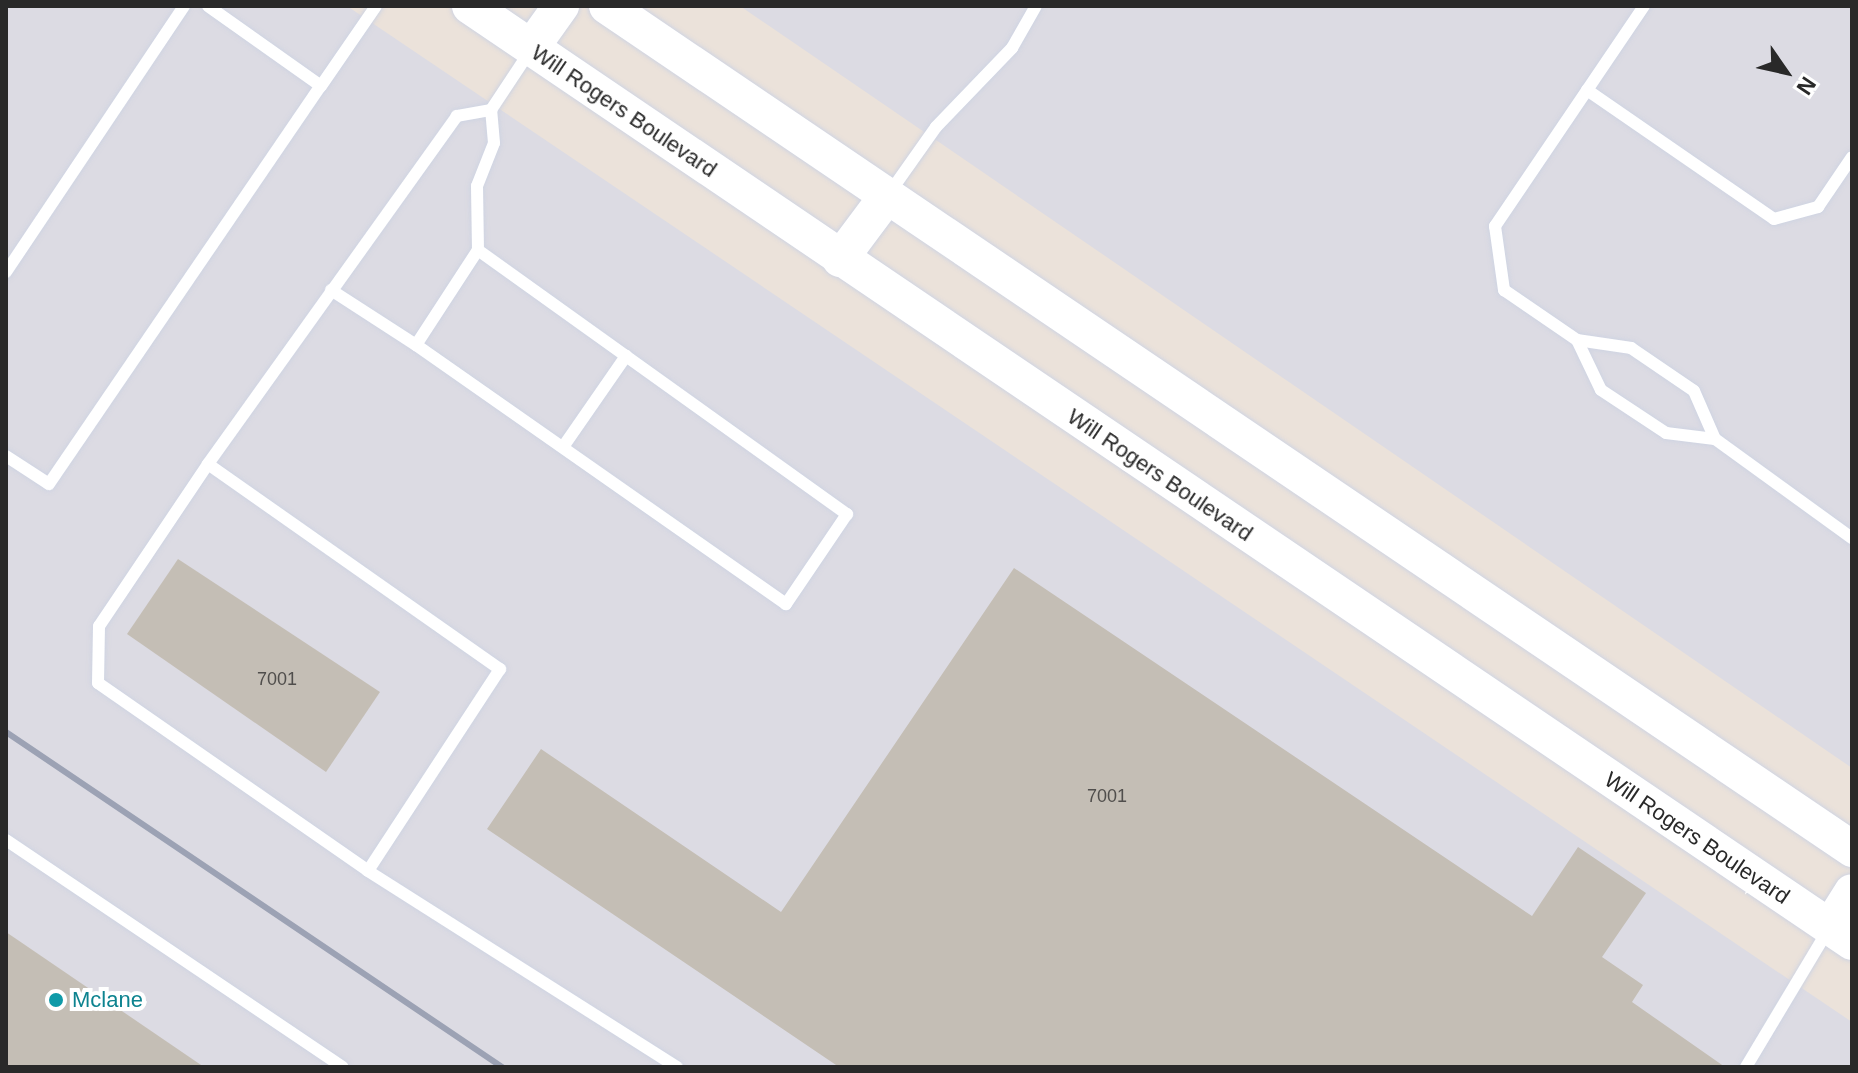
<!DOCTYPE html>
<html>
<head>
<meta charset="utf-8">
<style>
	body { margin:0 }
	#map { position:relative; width:1858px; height:1073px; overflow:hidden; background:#ebe2da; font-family:Helvetica,sans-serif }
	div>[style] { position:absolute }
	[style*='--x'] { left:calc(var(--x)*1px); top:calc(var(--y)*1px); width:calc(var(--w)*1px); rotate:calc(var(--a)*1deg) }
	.industrial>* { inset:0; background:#dcdbe3 }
	.building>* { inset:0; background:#c4beb5 }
	.roads { filter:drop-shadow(0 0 2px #cfd4e2) drop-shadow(0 0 2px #cfd4e2) }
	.service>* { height:12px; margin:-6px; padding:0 6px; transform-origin:6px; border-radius:6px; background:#fff }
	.secondary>* { height:36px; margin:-18px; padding:0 18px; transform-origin:18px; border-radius:18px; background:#fff }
	.rail>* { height:6px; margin:-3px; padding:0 3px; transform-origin:3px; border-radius:3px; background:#9ca2b4 }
	.dots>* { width:22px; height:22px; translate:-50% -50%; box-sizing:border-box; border:4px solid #fff; border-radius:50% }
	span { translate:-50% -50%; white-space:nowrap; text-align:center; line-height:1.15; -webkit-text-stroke:8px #fff; paint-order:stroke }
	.number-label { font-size:18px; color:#504e4c }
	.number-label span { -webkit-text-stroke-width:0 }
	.street-label { font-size:22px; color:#292929 }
	.culture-label { font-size:22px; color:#0d838f }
	.left { translate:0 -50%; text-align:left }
	.frame { position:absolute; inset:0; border:8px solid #292929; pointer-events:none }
	.north { position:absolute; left:1746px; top:32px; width:80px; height:80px; -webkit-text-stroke:6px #fff; paint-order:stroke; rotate:124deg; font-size:22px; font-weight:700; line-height:32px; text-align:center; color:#292929 }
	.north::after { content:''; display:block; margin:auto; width:28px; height:36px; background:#292929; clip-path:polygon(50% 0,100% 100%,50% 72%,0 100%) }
</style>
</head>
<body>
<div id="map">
	<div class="industrial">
		<i style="clip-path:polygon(6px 6px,347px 6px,1852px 1022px,1852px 1067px,6px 1067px)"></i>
		<i style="clip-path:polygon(740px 6px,1852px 6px,1852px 768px,952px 151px)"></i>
	</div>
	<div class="building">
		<i style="clip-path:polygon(178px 559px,380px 692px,326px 772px,127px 634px)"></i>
		<i style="clip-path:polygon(1014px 568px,1532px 916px,1578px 847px,1646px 893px,1602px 957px,1643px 985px,1632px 1002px,1725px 1067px,839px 1067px,487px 829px,541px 749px,781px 912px)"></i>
		<i style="clip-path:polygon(6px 932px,204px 1067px,6px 1067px)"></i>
	</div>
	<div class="roads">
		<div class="service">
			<i style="--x:208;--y:6;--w:138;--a:35.3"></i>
			<i style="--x:321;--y:86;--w:97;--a:-55.5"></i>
			<i style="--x:1644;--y:6;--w:266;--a:124.1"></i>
			<i style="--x:1495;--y:226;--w:65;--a:82"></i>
			<i style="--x:1504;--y:290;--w:88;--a:34.4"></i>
			<i style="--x:1577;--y:340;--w:55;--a:8.4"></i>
			<i style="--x:1631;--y:348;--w:76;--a:34.3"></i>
			<i style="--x:1694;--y:391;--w:52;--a:66.4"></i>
			<i style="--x:1587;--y:90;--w:227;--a:34.6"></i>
			<i style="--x:1774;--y:219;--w:46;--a:-15.3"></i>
			<i style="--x:1818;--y:207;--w:60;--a:-55.8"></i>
			<i style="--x:491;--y:110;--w:35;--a:170"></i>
			<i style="--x:457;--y:116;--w:428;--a:125.6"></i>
			<i style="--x:208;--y:464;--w:195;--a:123.9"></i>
			<i style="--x:99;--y:626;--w:57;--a:91"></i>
			<i style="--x:98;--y:683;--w:329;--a:34.8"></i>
			<i style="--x:368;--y:871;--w:366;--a:32.4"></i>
			<i style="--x:888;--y:195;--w:83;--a:-54.8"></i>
			<i style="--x:936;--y:127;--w:110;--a:-46.1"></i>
			<i style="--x:1012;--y:48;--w:48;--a:-60.3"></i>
			<i style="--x:478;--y:250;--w:454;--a:35.6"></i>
			<i style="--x:847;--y:514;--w:109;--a:124.1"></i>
			<i style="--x:786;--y:604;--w:452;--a:-145"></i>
			<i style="--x:416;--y:345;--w:113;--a:-56.9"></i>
			<i style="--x:478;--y:250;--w:64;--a:-90.9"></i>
			<i style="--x:477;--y:186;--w:46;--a:-68.4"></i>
			<i style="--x:494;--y:143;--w:33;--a:-95"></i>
			<i style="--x:491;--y:110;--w:71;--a:-56.5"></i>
			<i style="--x:6;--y:272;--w:320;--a:-56.2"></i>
			<i style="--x:331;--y:290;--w:101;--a:32.9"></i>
			<i style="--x:1577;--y:340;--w:55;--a:64.4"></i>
			<i style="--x:1601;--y:390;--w:78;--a:33.5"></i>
			<i style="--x:1666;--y:433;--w:49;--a:7"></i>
			<i style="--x:1715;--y:439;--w:169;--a:35.9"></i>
			<i style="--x:563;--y:447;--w:111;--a:-55.3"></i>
			<i style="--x:6;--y:456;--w:51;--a:33.1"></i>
			<i style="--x:49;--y:484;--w:482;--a:-55.7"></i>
			<i style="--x:208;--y:464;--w:357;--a:35.1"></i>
			<i style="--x:500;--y:669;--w:241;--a:123.2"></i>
			<i style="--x:6;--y:840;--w:406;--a:34"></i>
			<i style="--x:1746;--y:1067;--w:160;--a:-59.1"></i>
		</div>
		<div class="secondary">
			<i style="--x:470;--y:6;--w:1669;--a:34.11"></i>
			<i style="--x:607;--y:6;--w:1504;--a:34.1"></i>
			<i style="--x:531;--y:48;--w:52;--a:-54.5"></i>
			<i style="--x:840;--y:259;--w:79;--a:-53.3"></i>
			<i style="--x:1830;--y:927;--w:41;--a:-57.8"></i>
		</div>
	</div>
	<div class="rail">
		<i style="--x:6;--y:732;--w:599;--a:34.04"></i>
	</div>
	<div class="dots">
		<i style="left:56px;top:1000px;background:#0f9aa8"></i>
	</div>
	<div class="number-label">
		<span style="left:277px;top:679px">7001</span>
		<span style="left:1107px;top:796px">7001</span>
	</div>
	<div class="street-label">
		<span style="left:624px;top:111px;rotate:34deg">Will Rogers Boulevard</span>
		<span style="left:1160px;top:475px;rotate:34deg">Will Rogers Boulevard</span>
		<span style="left:1697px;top:838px;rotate:34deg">Will Rogers Boulevard</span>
	</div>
	<div class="culture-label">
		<span class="left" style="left:72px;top:1000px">Mclane</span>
	</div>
	<div class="frame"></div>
	<div class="north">N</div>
</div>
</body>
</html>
